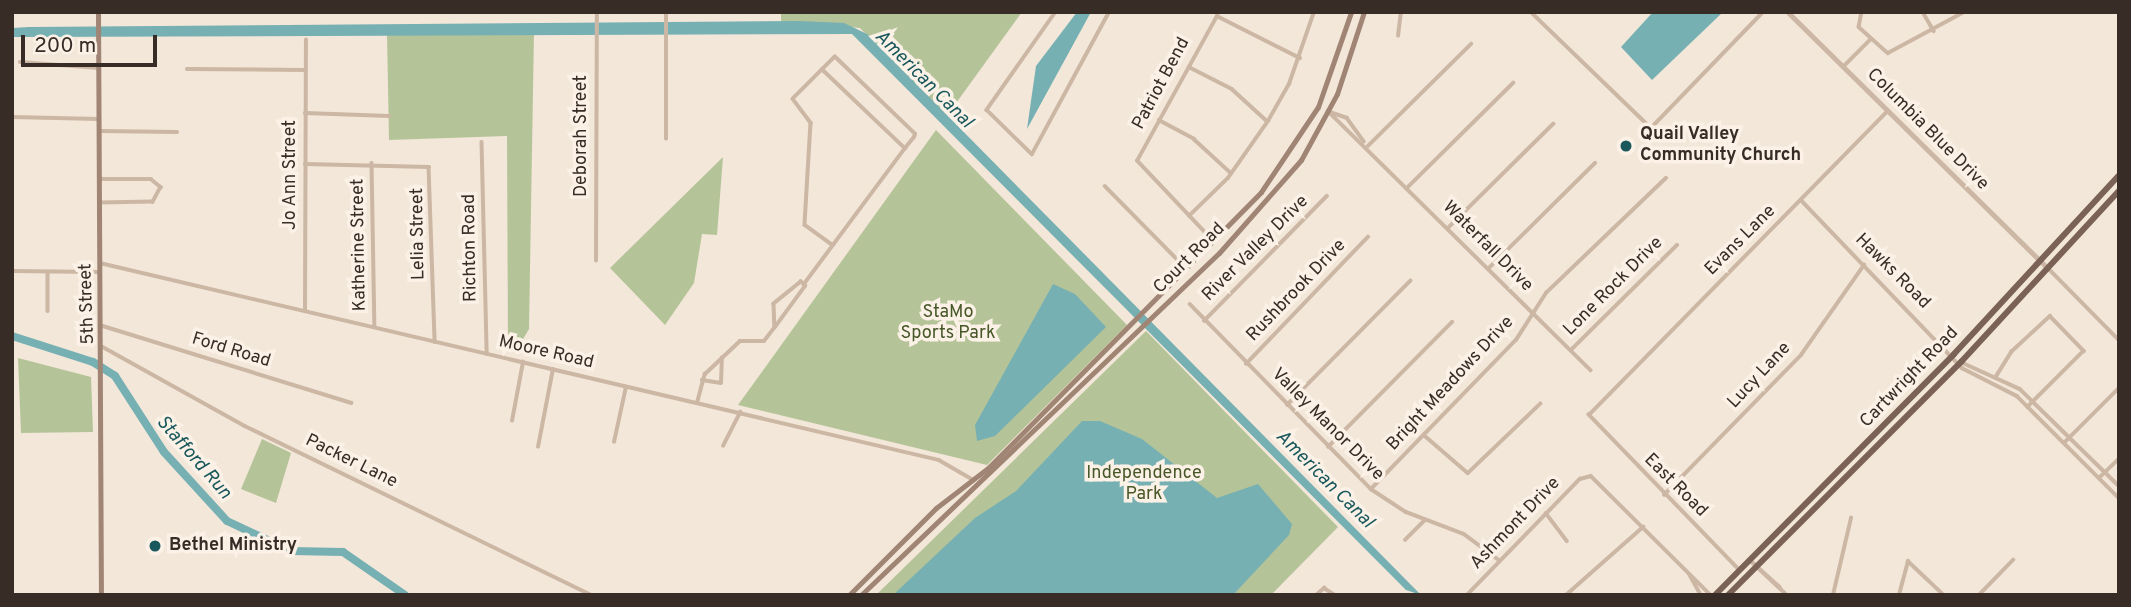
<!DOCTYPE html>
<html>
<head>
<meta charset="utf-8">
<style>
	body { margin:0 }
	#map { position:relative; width:2131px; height:607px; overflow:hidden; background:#f3e7d9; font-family:Overpass,sans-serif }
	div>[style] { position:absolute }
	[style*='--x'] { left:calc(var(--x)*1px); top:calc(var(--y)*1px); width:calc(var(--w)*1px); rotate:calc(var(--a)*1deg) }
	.green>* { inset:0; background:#b5c498 }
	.water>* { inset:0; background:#76b0b3 }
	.river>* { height:8px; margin:-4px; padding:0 4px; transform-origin:4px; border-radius:4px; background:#76b0b3 }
	.minor>* { height:3.5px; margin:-1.75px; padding:0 1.75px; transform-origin:1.75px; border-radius:1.75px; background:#ccb6a4 }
	.tertiary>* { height:4.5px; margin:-2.25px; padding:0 2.25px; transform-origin:2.25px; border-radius:2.25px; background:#ccb6a4 }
	.secondary>* { height:5px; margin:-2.5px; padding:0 2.5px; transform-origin:2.5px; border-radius:2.5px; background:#a08575 }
	.primary>* { height:6px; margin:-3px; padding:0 3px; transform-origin:3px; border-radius:3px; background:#7a6256 }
	.dots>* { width:19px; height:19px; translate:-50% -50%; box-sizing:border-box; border:4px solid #fbf1e6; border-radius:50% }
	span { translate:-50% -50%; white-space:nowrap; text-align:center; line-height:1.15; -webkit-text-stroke:7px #fbf1e6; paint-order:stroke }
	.street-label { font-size:18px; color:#372c26 }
	.poi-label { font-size:18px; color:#372c26; font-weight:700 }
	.left { translate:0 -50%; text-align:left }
	.park-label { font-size:18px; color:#465728 }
	.water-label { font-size:19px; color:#18585c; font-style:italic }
	.frame { position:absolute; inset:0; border:14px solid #372c26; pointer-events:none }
	.scale { position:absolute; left:21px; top:35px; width:136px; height:32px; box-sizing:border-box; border:4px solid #372c26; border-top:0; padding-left:9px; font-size:21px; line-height:24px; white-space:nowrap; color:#372c26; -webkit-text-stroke:5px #fbf1e6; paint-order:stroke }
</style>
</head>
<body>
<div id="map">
	<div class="green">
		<i style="clip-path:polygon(781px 12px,1022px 12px,946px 117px,860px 28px,781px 21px)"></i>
		<i style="clip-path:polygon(534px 32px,529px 329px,515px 353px,508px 351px,507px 136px,389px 140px,387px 34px)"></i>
		<i style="clip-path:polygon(936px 130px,1127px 325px,987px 465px,738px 405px)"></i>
		<i style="clip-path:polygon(723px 157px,717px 235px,702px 234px,694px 283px,665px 325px,610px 268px)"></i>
		<i style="clip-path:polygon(1146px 331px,1338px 527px,1271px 595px,876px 595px)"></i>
		<i style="clip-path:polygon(18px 358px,91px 377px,93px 432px,21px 433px)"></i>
		<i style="clip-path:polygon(262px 439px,291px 453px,276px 503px,241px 489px)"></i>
	</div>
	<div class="water">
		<i style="clip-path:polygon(1077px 12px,1091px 12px,1027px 129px,1036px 66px)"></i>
		<i style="clip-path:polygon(1653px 12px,1723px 12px,1652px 80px,1621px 47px)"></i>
		<i style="clip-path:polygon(799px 21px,844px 23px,867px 34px,1421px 595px,1406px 590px,852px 34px,12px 37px,12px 28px,29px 27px)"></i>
		<i style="clip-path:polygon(1053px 284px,1075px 294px,1106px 327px,995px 436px,977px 441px,975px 425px)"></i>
		<i style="clip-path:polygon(1082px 421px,1100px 421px,1142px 439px,1217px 498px,1258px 484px,1292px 524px,1289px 535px,1233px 595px,893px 595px,975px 518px,1016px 491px)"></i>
	</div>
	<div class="river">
		<i style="--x:12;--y:336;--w:85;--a:17.8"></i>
		<i style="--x:93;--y:362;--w:26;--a:32"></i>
		<i style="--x:115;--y:376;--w:90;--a:57.2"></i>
		<i style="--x:164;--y:452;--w:93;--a:47.6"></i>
		<i style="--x:227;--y:521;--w:71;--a:25.1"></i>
		<i style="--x:291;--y:551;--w:52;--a:1.1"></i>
		<i style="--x:343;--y:552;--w:75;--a:34.7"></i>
	</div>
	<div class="minor">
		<i style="--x:1056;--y:12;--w:120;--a:125.1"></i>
		<i style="--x:987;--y:110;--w:63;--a:44.4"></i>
		<i style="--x:1032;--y:154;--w:162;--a:-61.5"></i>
		<i style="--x:1531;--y:12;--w:167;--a:44"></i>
		<i style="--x:1651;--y:128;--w:161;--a:-46"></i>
		<i style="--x:1862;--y:12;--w:15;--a:101"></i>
		<i style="--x:1859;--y:27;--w:39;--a:42"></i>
		<i style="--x:1888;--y:53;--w:86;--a:-28.3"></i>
		<i style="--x:1923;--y:12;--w:22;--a:60"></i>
		<i style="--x:1398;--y:36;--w:24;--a:-83"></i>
		<i style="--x:20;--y:62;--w:79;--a:4.3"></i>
		<i style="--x:1844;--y:66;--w:38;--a:-45"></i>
		<i style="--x:1189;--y:67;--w:48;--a:27.1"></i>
		<i style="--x:1232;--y:89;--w:47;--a:42.4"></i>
		<i style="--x:187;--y:69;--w:118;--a:0.5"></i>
		<i style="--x:822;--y:69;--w:115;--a:43.6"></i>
		<i style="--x:1328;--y:111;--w:369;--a:44.6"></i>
		<i style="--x:1330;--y:112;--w:18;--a:19"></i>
		<i style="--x:1347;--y:118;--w:29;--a:54"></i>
		<i style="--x:305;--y:113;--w:84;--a:2"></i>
		<i style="--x:12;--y:117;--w:87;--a:1.3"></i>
		<i style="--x:1159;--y:120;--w:40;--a:28"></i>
		<i style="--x:1194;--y:139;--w:50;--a:42.6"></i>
		<i style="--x:99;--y:131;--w:78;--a:0.7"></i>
		<i style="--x:666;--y:139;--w:127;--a:-90"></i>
		<i style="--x:482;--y:142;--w:212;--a:88.6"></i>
		<i style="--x:1368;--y:146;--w:145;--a:-44.7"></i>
		<i style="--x:372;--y:163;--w:164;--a:89"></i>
		<i style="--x:305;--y:164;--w:124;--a:1.4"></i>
		<i style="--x:429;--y:167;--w:175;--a:88"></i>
		<i style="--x:100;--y:179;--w:51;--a:0"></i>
		<i style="--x:151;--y:179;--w:13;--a:39"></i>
		<i style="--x:161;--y:187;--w:17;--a:118"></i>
		<i style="--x:153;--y:202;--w:53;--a:178.9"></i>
		<i style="--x:1105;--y:186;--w:115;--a:45.4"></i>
		<i style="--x:1408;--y:187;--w:148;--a:-44.7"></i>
		<i style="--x:1801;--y:200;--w:233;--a:46.2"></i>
		<i style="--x:1962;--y:368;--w:62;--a:27"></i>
		<i style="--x:2017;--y:396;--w:144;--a:45"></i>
		<i style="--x:1189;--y:216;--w:54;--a:-44.3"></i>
		<i style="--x:1228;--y:178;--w:70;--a:-54.9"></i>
		<i style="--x:1268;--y:121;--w:43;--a:-60.4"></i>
		<i style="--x:1289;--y:84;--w:76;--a:-70.9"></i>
		<i style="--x:1448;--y:228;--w:148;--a:-44.7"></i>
		<i style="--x:1213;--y:241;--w:110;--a:-133.5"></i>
		<i style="--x:1137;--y:161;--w:166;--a:-61.1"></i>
		<i style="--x:1217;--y:16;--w:93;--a:26.8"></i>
		<i style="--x:596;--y:261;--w:249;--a:-89.8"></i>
		<i style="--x:100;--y:263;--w:862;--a:13.21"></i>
		<i style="--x:939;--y:460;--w:38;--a:30"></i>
		<i style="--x:1489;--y:268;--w:149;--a:-44.7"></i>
		<i style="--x:2048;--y:268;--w:101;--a:45.4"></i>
		<i style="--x:12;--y:271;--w:86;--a:0.7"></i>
		<i style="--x:48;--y:272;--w:39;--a:90"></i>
		<i style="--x:804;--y:284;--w:49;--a:-53.4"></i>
		<i style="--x:833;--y:245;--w:121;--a:-53.4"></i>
		<i style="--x:905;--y:148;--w:14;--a:-51"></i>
		<i style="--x:914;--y:137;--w:3;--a:-72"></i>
		<i style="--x:915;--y:134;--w:111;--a:-136.1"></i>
		<i style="--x:835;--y:57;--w:59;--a:135"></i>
		<i style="--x:793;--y:99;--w:30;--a:53"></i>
		<i style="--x:811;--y:123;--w:102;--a:93.4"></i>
		<i style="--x:805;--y:225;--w:34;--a:36"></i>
		<i style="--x:1190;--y:304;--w:259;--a:45.6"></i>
		<i style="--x:1371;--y:489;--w:42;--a:33.3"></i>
		<i style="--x:1406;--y:512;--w:62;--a:20.8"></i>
		<i style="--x:1464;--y:534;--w:44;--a:36.6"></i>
		<i style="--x:305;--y:311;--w:271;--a:-89.8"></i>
		<i style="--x:1204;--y:321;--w:175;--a:-45.5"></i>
		<i style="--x:103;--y:326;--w:260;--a:17.2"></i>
		<i style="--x:103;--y:347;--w:162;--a:29.1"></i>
		<i style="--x:245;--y:426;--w:385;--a:26"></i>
		<i style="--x:1571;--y:350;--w:149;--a:-44.7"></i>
		<i style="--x:1963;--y:363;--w:63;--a:24.5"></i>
		<i style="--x:2020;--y:389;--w:139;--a:44.4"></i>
		<i style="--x:1246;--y:364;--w:176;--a:-46.2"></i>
		<i style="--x:1995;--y:378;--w:31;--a:-58"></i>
		<i style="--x:2011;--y:352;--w:53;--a:-42.7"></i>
		<i style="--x:2050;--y:316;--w:49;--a:45.8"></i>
		<i style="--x:2084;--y:351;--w:79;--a:135"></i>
		<i style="--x:702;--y:380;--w:19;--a:9"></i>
		<i style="--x:721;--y:383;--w:25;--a:-88"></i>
		<i style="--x:697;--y:403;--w:30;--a:-75"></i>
		<i style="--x:705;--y:374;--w:48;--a:-43.3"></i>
		<i style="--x:740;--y:341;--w:24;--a:0"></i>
		<i style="--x:764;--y:341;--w:18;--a:-52"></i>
		<i style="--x:775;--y:327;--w:51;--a:-53.8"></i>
		<i style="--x:805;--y:286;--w:6;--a:-135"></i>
		<i style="--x:801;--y:282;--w:35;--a:141"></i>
		<i style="--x:774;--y:304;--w:23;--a:88"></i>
		<i style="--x:1287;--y:405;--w:175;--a:-45.2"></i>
		<i style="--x:512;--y:421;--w:60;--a:-79.4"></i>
		<i style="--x:1424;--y:435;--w:58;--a:40.8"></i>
		<i style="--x:1468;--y:473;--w:100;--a:-43.8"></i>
		<i style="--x:614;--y:442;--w:56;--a:-77.7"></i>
		<i style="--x:2064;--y:443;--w:78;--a:-45"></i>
		<i style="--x:723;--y:446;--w:38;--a:-63"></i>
		<i style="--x:538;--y:447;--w:79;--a:-79.1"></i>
		<i style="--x:1328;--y:447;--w:176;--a:-45.2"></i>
		<i style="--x:2099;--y:478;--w:28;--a:-44"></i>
		<i style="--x:1371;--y:489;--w:208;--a:-45.8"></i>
		<i style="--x:1516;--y:340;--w:56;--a:-57.4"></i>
		<i style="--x:1546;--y:293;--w:166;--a:-43.8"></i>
		<i style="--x:1664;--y:495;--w:196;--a:-45.6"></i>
		<i style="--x:1801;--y:355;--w:110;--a:-55"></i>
		<i style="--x:1546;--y:513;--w:35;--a:53"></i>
		<i style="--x:1405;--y:540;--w:28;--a:-45"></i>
		<i style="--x:1750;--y:560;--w:51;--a:43.4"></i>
		<i style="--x:1750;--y:560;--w:40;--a:42"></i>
		<i style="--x:1739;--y:570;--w:216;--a:-134.1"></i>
		<i style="--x:1589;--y:415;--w:425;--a:-45.5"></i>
		<i style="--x:1690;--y:575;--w:23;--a:61"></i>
		<i style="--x:1316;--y:595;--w:11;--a:-41"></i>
		<i style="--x:1324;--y:588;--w:13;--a:32"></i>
		<i style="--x:1467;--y:595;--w:162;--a:-45.8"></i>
		<i style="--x:1580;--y:479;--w:11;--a:-15"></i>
		<i style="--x:1591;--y:476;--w:169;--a:44.8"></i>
		<i style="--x:1566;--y:595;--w:103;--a:-41.4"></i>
		<i style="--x:1833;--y:595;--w:79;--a:-76.8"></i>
		<i style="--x:1899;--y:595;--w:35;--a:-75"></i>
		<i style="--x:1908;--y:561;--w:50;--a:43.4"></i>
		<i style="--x:1979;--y:595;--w:49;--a:-45.8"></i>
	</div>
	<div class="tertiary">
		<i style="--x:1788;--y:12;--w:365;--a:44.6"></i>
	</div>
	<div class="secondary">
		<i style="--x:98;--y:12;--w:583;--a:89.71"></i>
		<i style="--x:849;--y:595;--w:123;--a:-45"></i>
		<i style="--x:936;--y:508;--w:66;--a:-37.6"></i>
		<i style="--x:988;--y:468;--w:388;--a:-45.3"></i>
		<i style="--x:1261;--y:192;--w:102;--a:-56.2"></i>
		<i style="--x:1318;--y:107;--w:101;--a:-70.8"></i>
		<i style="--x:861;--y:595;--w:495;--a:-43.7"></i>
		<i style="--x:1219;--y:253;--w:124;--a:-48.6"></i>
		<i style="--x:1301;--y:160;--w:75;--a:-61.4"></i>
		<i style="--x:1337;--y:94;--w:86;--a:-71.8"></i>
	</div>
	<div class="primary">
		<i style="--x:1715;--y:595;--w:339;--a:-45.2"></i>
		<i style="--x:1954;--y:354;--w:243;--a:-47.3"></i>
		<i style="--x:1728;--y:595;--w:330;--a:-45"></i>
		<i style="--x:1961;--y:362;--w:233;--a:-47.3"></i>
	</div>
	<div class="dots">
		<i style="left:1626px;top:146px;background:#18585c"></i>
		<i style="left:155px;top:546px;background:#18585c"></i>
	</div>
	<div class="street-label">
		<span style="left:1162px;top:84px;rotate:-62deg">Patriot Bend</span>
		<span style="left:1927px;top:130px;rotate:45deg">Columbia Blue Drive</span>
		<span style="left:582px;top:136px;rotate:-90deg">Deborah Street</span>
		<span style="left:291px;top:175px;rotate:-90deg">Jo Ann Street</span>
		<span style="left:419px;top:234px;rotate:-91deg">Lelia Street</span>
		<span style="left:1741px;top:241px;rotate:-45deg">Evans Lane</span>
		<span style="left:360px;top:245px;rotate:-91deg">Katherine Street</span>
		<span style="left:1487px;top:247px;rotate:45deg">Waterfall Drive</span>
		<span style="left:471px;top:248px;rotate:-91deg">Richton Road</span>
		<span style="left:1256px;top:249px;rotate:-45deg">River Valley Drive</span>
		<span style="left:1190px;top:259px;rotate:-45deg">Court Road</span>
		<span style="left:1892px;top:272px;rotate:45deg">Hawks Road</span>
		<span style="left:1614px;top:287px;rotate:-45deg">Lone Rock Drive</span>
		<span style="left:1297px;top:291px;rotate:-46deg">Rushbrook Drive</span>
		<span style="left:88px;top:304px;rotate:-92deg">5th Street</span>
		<span style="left:231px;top:351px;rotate:17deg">Ford Road</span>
		<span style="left:546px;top:353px;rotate:13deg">Moore Road</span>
		<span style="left:1760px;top:376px;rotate:-47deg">Lucy Lane</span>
		<span style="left:1910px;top:378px;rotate:-46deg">Cartwright Road</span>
		<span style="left:1451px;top:384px;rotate:-47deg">Bright Meadows Drive</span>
		<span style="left:1327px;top:425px;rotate:45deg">Valley Manor Drive</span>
		<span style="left:351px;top:462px;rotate:26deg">Packer Lane</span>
		<span style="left:1675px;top:486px;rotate:45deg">East Road</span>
		<span style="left:1516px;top:524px;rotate:-46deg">Ashmont Drive</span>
	</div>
	<div class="poi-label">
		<span class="left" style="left:1640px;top:146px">Quail Valley<br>Community Church</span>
		<span class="left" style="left:169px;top:546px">Bethel Ministry</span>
	</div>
	<div class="park-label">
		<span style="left:948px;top:324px">StaMo<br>Sports Park</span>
		<span style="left:1144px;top:485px">Independence<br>Park</span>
	</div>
	<div class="water-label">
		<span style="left:923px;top:80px;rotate:45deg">American Canal</span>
		<span style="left:193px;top:458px;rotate:49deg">Stafford Run</span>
		<span style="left:1324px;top:480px;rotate:45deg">American Canal</span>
	</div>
	<div class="frame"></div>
	<div class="scale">200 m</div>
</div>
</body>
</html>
